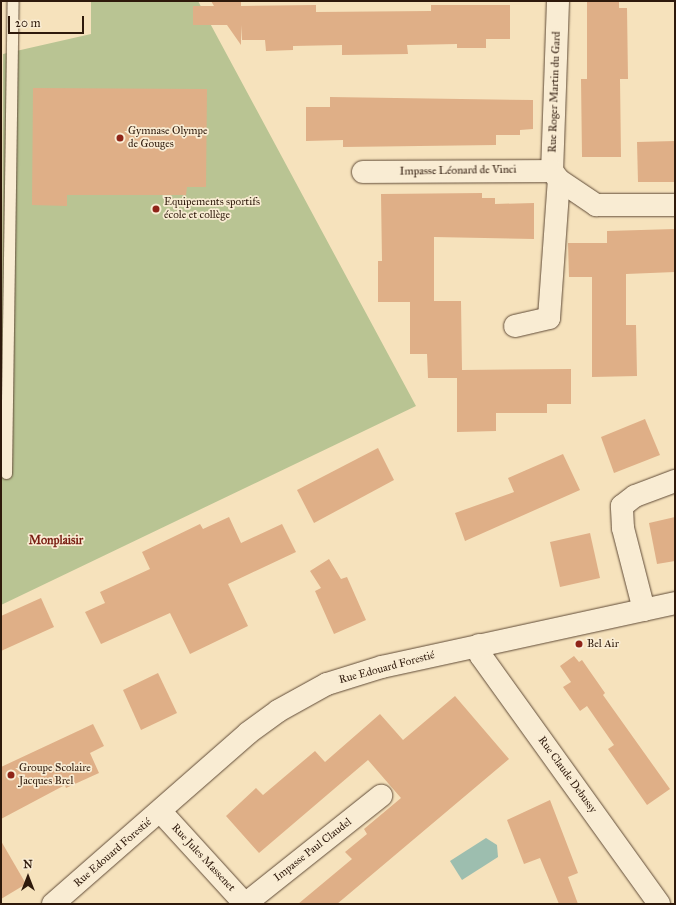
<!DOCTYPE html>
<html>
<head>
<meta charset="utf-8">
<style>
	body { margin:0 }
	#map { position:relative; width:676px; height:905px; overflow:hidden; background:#f6e2bc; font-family:"IM FELL Great Primer",serif }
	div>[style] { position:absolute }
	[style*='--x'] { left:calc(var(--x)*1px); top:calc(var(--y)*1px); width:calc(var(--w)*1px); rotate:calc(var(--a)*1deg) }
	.green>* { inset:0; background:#b9c493 }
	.water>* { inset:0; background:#9dbeaf }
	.building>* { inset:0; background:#dfaf87 }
	.roads { filter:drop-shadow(0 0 1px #604b37) drop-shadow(0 0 1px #604b37) }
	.service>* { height:11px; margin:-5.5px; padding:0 5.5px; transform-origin:5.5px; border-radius:5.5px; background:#f9ecd3 }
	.minor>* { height:22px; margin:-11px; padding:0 11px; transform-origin:11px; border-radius:11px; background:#f9ecd3 }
	.dots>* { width:11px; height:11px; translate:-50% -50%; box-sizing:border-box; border:2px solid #f9ecd3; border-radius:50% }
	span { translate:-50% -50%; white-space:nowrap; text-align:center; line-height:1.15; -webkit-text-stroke:3.5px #f9ecd3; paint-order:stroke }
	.street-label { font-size:11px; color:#2e190b }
	.poi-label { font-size:11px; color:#2e190b }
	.left { translate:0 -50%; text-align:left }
	.neighbourhood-label { font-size:12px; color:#7a1f14; font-weight:700 }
	.frame { position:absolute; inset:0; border:2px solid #2e190b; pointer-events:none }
	.north { position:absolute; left:8px; top:857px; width:40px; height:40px; -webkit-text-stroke:3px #f9ecd3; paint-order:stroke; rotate:0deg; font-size:11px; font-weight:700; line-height:16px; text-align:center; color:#2e190b }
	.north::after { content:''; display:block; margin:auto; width:14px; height:18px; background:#2e190b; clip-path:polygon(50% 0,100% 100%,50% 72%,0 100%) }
	.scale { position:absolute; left:8px; top:16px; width:76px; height:18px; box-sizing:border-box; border:2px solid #2e190b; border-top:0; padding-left:5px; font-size:12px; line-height:14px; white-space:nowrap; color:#2e190b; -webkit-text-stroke:3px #f9ecd3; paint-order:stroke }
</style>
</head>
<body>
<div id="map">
	<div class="green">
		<i style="clip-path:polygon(91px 1px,198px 1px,416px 406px,1px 605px,3px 54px,91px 34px)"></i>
	</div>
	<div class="water">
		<i style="clip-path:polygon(486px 838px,497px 845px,498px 857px,462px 880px,450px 861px)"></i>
	</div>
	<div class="building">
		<i style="clip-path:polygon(211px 1px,241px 1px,241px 6px,316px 5px,316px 12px,431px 11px,431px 5px,510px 5px,510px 39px,486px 39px,486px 48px,457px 48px,457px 44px,407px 45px,408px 54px,342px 55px,342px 45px,293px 46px,293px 50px,266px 51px,265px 40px,242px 40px,241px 25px,241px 45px,227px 25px,193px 25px,193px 6px,214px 6px)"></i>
		<i style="clip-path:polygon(587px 1px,619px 1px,619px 8px,627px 8px,628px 79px,620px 79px,621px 157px,582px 157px,581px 79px,587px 79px)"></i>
		<i style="clip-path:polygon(33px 88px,207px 89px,206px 187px,187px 187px,186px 195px,67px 195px,67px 206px,32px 205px)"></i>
		<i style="clip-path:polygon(330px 97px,533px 100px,533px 129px,520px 130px,520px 135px,496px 135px,496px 145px,343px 147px,343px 140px,306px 141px,306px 107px,330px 107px)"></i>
		<i style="clip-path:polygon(675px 141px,675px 182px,638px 182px,637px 142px)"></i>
		<i style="clip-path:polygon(482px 193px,482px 198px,495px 198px,495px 204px,534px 203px,534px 239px,434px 237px,434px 301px,461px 301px,462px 370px,571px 369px,571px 404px,547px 404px,547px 413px,496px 413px,496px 431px,457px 432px,457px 378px,428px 378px,427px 354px,410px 354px,410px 302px,378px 302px,378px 261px,382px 261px,381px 194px)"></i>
		<i style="clip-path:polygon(675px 229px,675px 272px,626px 274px,626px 325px,636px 325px,637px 376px,592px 377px,592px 277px,569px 277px,568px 243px,607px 243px,607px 231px)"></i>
		<i style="clip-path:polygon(645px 419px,660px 455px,614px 473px,601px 437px)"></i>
		<i style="clip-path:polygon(378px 448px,394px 480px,314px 523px,297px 490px)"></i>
		<i style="clip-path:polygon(563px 454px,580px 490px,465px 541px,455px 513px,514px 492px,508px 478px)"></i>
		<i style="clip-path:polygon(229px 517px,241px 543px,282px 524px,296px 552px,228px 584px,248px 626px,190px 654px,170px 613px,101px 644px,85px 612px,105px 603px,100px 592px,150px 569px,142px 552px,200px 524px,203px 529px)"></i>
		<i style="clip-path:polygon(675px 517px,675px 561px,657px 564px,649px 523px)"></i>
		<i style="clip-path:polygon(590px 533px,600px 578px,560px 587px,550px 542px)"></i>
		<i style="clip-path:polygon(329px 559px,341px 579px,347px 577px,366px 620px,334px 634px,315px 591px,321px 588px,310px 571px)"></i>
		<i style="clip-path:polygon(41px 598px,54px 627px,1px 651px,1px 616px)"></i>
		<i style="clip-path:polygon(574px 656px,579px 662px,582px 660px,605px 693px,603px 695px,670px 789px,647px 805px,608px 749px,614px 745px,587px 706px,580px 711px,563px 687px,571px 682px,560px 666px)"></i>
		<i style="clip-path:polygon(158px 673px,177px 713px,141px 730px,123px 690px)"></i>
		<i style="clip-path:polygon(455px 696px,509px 759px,337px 904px,298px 904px,352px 859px,345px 852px,367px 834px,364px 829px,401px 798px,368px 760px,259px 853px,226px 816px,256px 788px,263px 795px,315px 751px,325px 762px,380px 714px,403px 740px)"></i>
		<i style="clip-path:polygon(93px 724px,104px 746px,90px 753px,99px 773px,66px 788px,65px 785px,1px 819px,1px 767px)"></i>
		<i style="clip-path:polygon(550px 800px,578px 873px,568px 877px,578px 904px,559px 904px,540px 858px,524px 864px,507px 820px)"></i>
		<i style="clip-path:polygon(1px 841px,26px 884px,1px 899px)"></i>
	</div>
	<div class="roads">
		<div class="service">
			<i style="--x:6;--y:473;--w:472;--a:-89.2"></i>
		</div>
		<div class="minor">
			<i style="--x:558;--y:1;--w:170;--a:92"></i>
			<i style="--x:552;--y:171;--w:11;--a:52"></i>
			<i style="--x:559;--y:180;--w:45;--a:34"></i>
			<i style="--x:596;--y:205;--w:79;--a:0"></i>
			<i style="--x:363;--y:172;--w:189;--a:-0.3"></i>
			<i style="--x:515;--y:326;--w:35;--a:-13"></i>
			<i style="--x:549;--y:318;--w:138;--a:-85.9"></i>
			<i style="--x:644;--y:610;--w:85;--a:-104.4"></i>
			<i style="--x:623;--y:528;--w:22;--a:-93"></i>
			<i style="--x:622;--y:506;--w:16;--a:-38"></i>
			<i style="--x:635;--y:496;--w:43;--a:-20.6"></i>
			<i style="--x:479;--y:645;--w:11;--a:80"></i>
			<i style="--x:481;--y:656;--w:305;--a:54.3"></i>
			<i style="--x:161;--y:812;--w:125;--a:47.6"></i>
			<i style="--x:245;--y:904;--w:174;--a:-38.5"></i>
			<i style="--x:53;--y:904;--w:259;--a:-41.2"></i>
			<i style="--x:248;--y:733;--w:37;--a:-36"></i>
			<i style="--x:278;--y:711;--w:56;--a:-28.9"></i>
			<i style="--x:327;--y:684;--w:58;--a:-17.2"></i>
			<i style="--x:382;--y:667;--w:300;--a:-12.3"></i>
		</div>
	</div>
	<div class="dots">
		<i style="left:120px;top:138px;background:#8f2418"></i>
		<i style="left:156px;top:209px;background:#8f2418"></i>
		<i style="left:579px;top:644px;background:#8f2418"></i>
		<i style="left:11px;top:775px;background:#8f2418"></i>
	</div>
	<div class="street-label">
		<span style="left:555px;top:92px;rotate:-88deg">Rue Roger Martin du Gard</span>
		<span style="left:458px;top:171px;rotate:-1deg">Impasse Léonard de Vinci</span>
		<span style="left:387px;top:668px;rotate:-15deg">Rue Edouard Forestié</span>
		<span style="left:567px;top:775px;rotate:54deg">Rue Claude Debussy</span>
		<span style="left:313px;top:850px;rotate:-38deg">Impasse Paul Claudel</span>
		<span style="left:113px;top:853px;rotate:-41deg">Rue Edouard Forestié</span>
		<span style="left:203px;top:858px;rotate:47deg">Rue Jules Massenet</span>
	</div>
	<div class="poi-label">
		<span class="left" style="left:128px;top:138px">Gymnase Olympe<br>de Gouges</span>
		<span class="left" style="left:164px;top:209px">Equipements sportifs<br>école et collège</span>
		<span class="left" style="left:587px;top:644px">Bel Air</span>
		<span class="left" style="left:19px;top:775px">Groupe Scolaire<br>Jacques Brel</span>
	</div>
	<div class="neighbourhood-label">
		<span style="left:56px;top:541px">Monplaisir</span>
	</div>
	<div class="frame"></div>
	<div class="north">N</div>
	<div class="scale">20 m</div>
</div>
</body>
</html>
